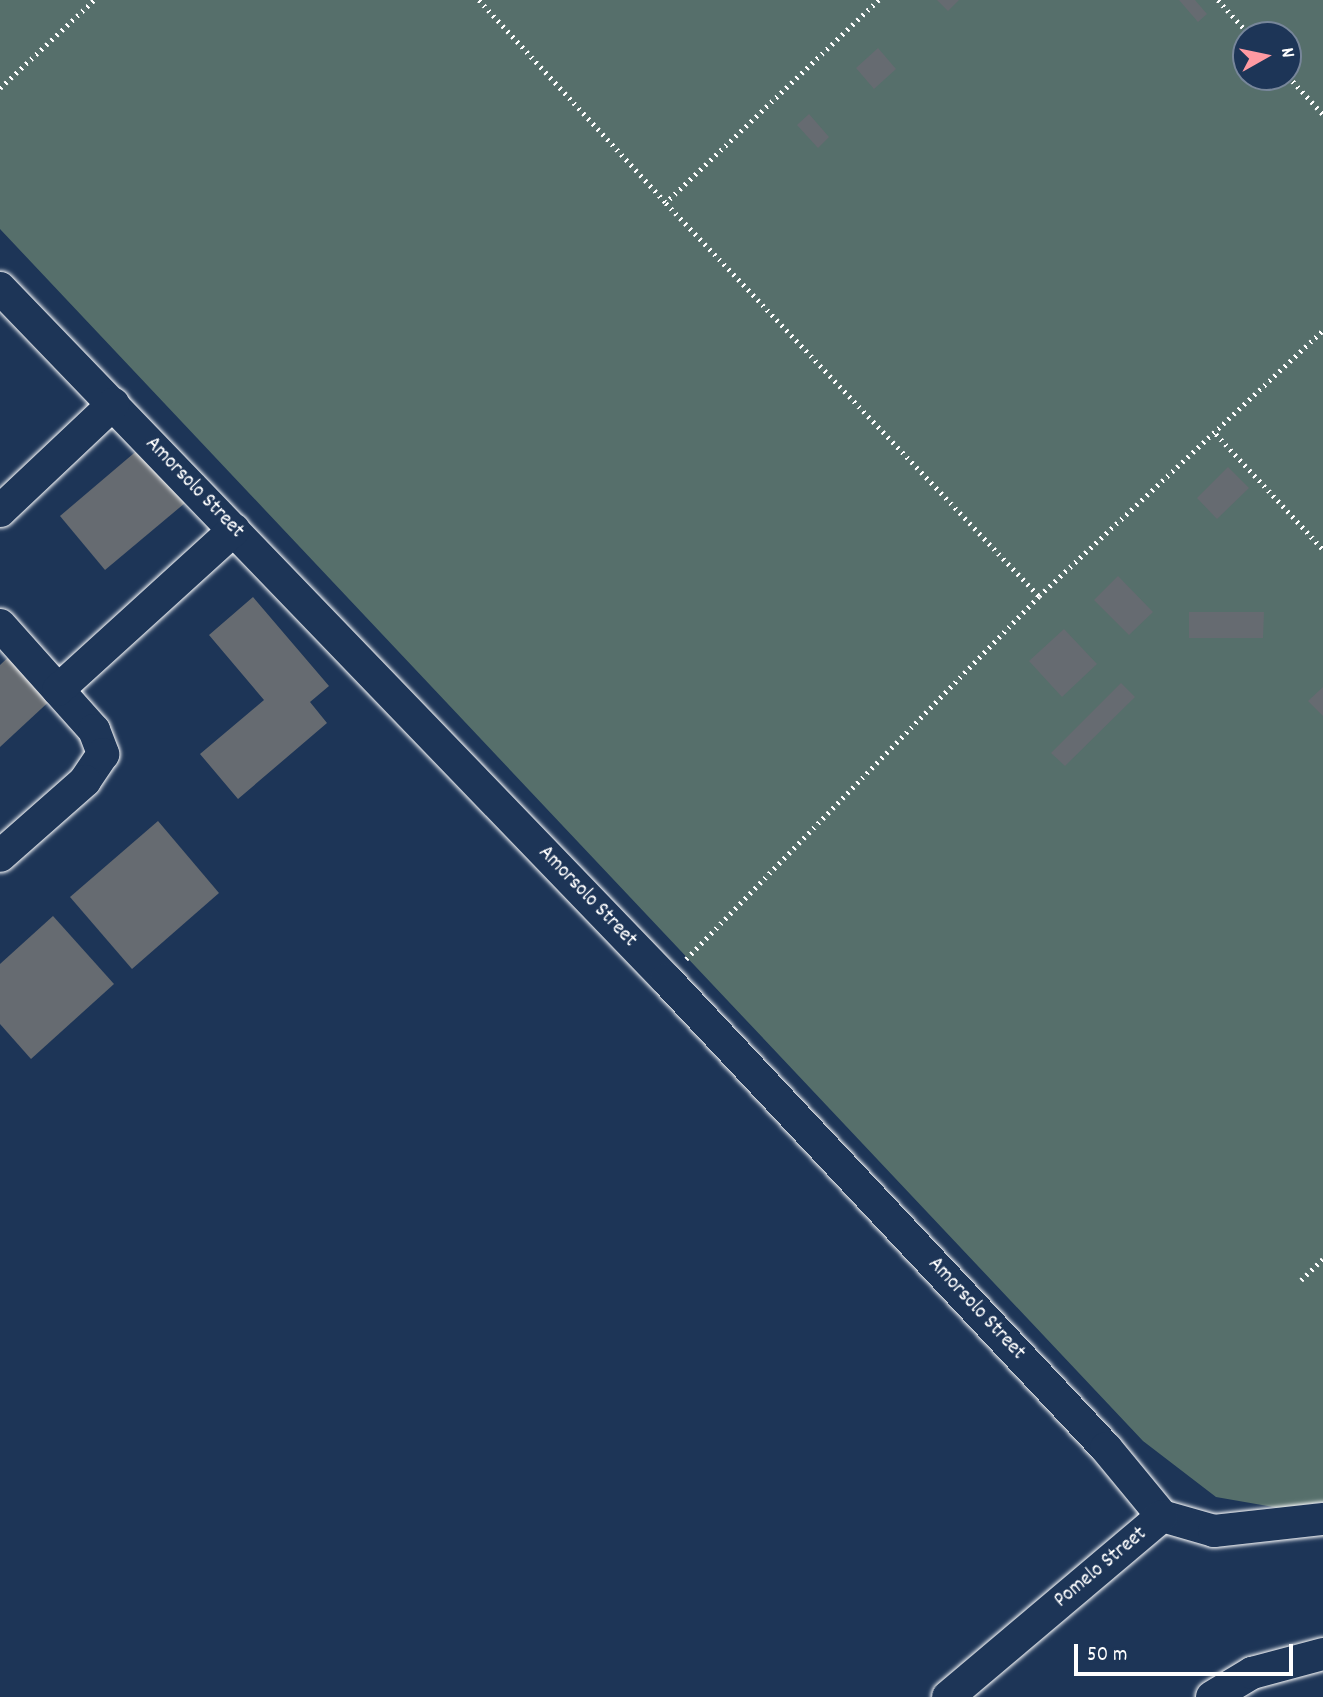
<!DOCTYPE html>
<html>
<head>
<meta charset="utf-8">
<style>
	body { margin:0 }
	#map { position:relative; width:1323px; height:1697px; overflow:hidden; background:#1d3557; font-family:Dekko,sans-serif }
	div>[style] { position:absolute }
	[style*='--x'] { left:calc(var(--x)*1px); top:calc(var(--y)*1px); width:calc(var(--w)*1px); rotate:calc(var(--a)*1deg) }
	.green>* { inset:0; background:#566f6b }
	.building>* { inset:0; background:#666b71 }
	.path>* { height:4.5px; margin-top:-2.25px; transform-origin:0; background:repeating-linear-gradient(90deg,#fff 0 2px,transparent 0 7px) }
	.roads { filter:drop-shadow(0 0 2px #fff) drop-shadow(0 0 2px #fff) }
	.minor>* { height:32px; margin:-16px; padding:0 16px; transform-origin:16px; border-radius:16px; background:#1d3557 }
	span { translate:-50% -50%; white-space:nowrap; text-align:center; line-height:1.15; -webkit-text-stroke:7px #1d3557; paint-order:stroke }
	.street-label { font-size:21px; color:#fff }
	.north { position:absolute; left:1232px; top:21px; width:70px; height:70px; box-sizing:border-box; background:#1d3557; border:2px solid #77869a; border-radius:50%; rotate:81deg; font-size:19px; font-weight:700; line-height:28px; text-align:center; color:#fff }
	.north::after { content:''; display:block; margin:auto; width:24px; height:32px; background:#ff9aa2; clip-path:polygon(50% 0,100% 100%,50% 72%,0 100%) }
	.scale { position:absolute; left:1074px; top:1644px; width:219px; height:32px; box-sizing:border-box; border:4px solid #fff; border-top:0; padding-left:9px; font-size:21px; line-height:24px; white-space:nowrap; color:#fff; -webkit-text-stroke:5px #1d3557; paint-order:stroke }
</style>
</head>
<body>
<div id="map">
	<div class="green">
		<i style="clip-path:polygon(evenodd,0 0,1323px 0,1323px 1502px,1279px 1508px,1216px 1497px,1143px 1441px,0 229px,0 0,1246px 35px,1288px 35px,1288px 77px,1246px 77px,1246px 35px)"></i>
	</div>
	<div class="building">
		<i style="clip-path:polygon(937px 0,959px 0,948px 11px)"></i>
		<i style="clip-path:polygon(1179px 0,1195px 0,1207px 14px,1198px 22px)"></i>
		<i style="clip-path:polygon(878px 48px,896px 69px,874px 89px,856px 68px)"></i>
		<i style="clip-path:polygon(809px 114px,829px 137px,818px 148px,797px 125px)"></i>
		<i style="clip-path:polygon(140px 448px,185px 503px,105px 570px,60px 516px)"></i>
		<i style="clip-path:polygon(1228px 467px,1249px 488px,1217px 519px,1197px 498px)"></i>
		<i style="clip-path:polygon(1118px 576px,1153px 612px,1129px 635px,1094px 600px)"></i>
		<i style="clip-path:polygon(253px 597px,329px 686px,310px 702px,327px 723px,238px 799px,200px 754px,264px 700px,209px 635px)"></i>
		<i style="clip-path:polygon(1189px 612px,1264px 612px,1263px 638px,1189px 638px)"></i>
		<i style="clip-path:polygon(1064px 629px,1097px 664px,1062px 697px,1029px 661px)"></i>
		<i style="clip-path:polygon(15px 651px,55px 696px,0 747px,0 665px)"></i>
		<i style="clip-path:polygon(1121px 683px,1135px 697px,1065px 766px,1051px 753px)"></i>
		<i style="clip-path:polygon(1323px 687px,1323px 716px,1308px 701px)"></i>
		<i style="clip-path:polygon(158px 821px,219px 893px,132px 969px,70px 897px)"></i>
		<i style="clip-path:polygon(53px 916px,114px 984px,31px 1059px,0 1024px,0 964px)"></i>
	</div>
	<div class="path">
		<i style="--x:479;--y:0;--w:276;--a:47.3"></i>
		<i style="--x:879;--y:0;--w:294;--a:136.4"></i>
		<i style="--x:666;--y:203;--w:542;--a:46.5"></i>
		<i style="--x:1218;--y:0;--w:47;--a:47.6"></i>
		<i style="--x:1288;--y:76;--w:52;--a:47.4"></i>
		<i style="--x:0;--y:88;--w:129;--a:-43.1"></i>
		<i style="--x:1216;--y:434;--w:157;--a:47.1"></i>
		<i style="--x:686;--y:959;--w:506;--a:-45.8"></i>
		<i style="--x:1039;--y:596;--w:389;--a:-43.1"></i>
		<i style="--x:1301;--y:1280;--w:30;--a:-44"></i>
	</div>
	<div class="roads">
		<div class="minor">
			<i style="--x:0;--y:288;--w:960;--a:46.06"></i>
			<i style="--x:666;--y:979;--w:643;--a:46.83"></i>
			<i style="--x:1106;--y:1448;--w:88;--a:50.5"></i>
			<i style="--x:0;--y:511;--w:156;--a:-43.4"></i>
			<i style="--x:0;--y:625;--w:141;--a:48.2"></i>
			<i style="--x:94;--y:730;--w:26;--a:69"></i>
			<i style="--x:103;--y:754;--w:32;--a:124"></i>
			<i style="--x:85;--y:781;--w:113;--a:138.6"></i>
			<i style="--x:58;--y:690;--w:238;--a:-42.3"></i>
			<i style="--x:1162;--y:1516;--w:54;--a:16.1"></i>
			<i style="--x:1214;--y:1531;--w:110;--a:-6.3"></i>
			<i style="--x:948;--y:1697;--w:280;--a:-40.2"></i>
			<i style="--x:1212;--y:1697;--w:47;--a:-31"></i>
			<i style="--x:1252;--y:1673;--w:73;--a:-15"></i>
		</div>
	</div>
	<div class="street-label">
		<span style="left:194px;top:488px;rotate:46deg">Amorsolo Street</span>
		<span style="left:587px;top:897px;rotate:46deg">Amorsolo Street</span>
		<span style="left:976px;top:1309px;rotate:47deg">Amorsolo Street</span>
		<span style="left:1101px;top:1568px;rotate:-40deg">Pomelo Street</span>
	</div>
	<div class="north">N</div>
	<div class="scale">50 m</div>
</div>
</body>
</html>
